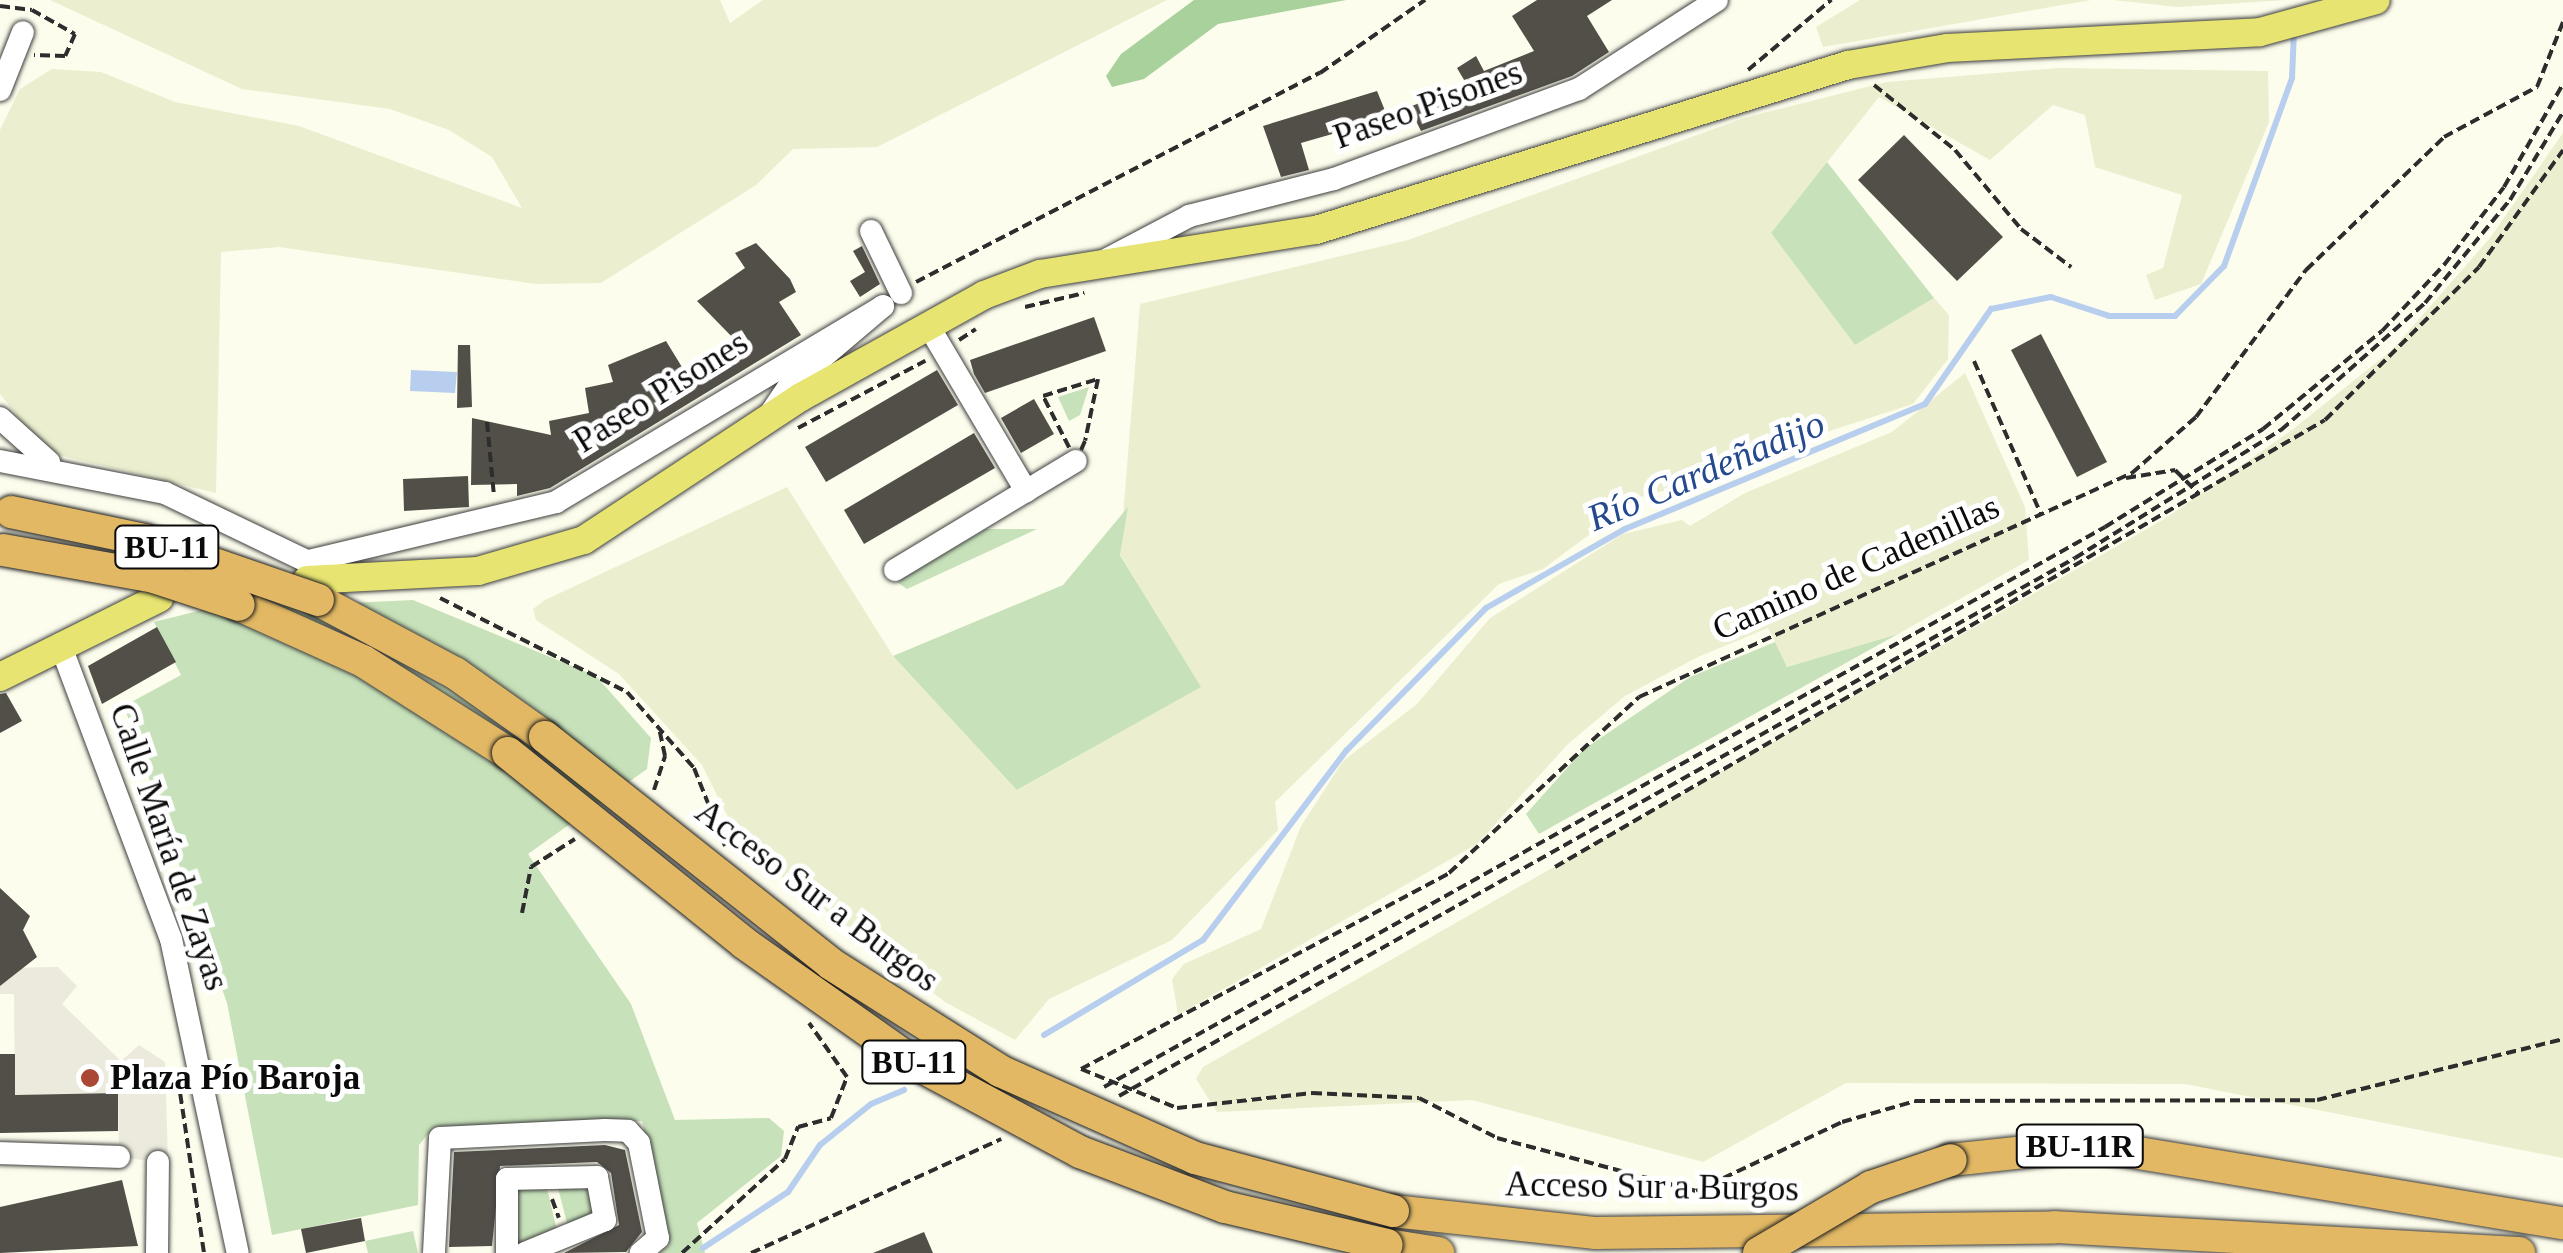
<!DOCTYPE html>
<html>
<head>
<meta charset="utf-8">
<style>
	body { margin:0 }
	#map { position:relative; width:2563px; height:1253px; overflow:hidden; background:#fcfdec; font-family:"Times New Roman",serif }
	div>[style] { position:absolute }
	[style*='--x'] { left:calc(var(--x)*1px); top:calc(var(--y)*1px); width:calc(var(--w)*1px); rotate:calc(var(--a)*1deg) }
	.farmland>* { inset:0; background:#ebefcf }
	.green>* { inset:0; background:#c7e2ba }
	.forest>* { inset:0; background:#a8d19b }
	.plaza>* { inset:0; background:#ebeadc }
	.water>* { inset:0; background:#b7ceee }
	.stream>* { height:6px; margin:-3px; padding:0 3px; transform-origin:3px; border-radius:3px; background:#b7ceee }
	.building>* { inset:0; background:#524f49 }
	.path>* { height:4px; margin-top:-2px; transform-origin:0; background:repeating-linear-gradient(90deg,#2d2d2d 0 10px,transparent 0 15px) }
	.roads { filter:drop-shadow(0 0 2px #3e3e3e) drop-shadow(0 0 2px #3e3e3e) }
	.minor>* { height:22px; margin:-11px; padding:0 11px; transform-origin:11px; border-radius:11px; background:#fff }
	.major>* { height:28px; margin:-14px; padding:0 14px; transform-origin:14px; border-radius:14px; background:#e7e471 }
	.highway>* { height:32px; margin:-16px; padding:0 16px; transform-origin:16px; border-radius:16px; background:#e2b864 }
	.bridges { filter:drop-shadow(0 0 2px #1c1c1c) drop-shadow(0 0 2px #1c1c1c) }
	.highway-bridge>* { height:32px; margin:-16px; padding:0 16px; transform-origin:16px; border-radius:16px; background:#e2b864 }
	.dots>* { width:28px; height:28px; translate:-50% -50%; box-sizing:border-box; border:5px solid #fff; border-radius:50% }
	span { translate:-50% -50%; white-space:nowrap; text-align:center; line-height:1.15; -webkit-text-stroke:10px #fff; paint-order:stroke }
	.shield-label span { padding:2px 8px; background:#fff; border:2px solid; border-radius:8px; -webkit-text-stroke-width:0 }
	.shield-label { font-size:32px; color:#0b0b0b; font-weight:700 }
	.street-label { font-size:35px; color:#0b0b0b }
	.poi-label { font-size:35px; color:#0b0b0b; font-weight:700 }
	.left { translate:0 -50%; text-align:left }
	.water-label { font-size:38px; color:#25498d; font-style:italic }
</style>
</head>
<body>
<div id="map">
	<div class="farmland">
		<i style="clip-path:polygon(50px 0,720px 0,730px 23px,763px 0,1167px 0,877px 147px,793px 149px,756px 185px,601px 283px,536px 284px,279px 247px,221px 252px,216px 493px,46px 452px,0 394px,0 130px,20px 89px,52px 69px,101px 72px,175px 102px,299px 126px,522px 208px,492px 157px,449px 130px,390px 109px,242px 89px)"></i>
		<i style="clip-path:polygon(1860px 0,2091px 0,1823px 47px,1816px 27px)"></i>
		<i style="clip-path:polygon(2113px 0,2286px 0,2178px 7px)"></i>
		<i style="clip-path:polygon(2059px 68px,2268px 71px,2269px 122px,2201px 284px,2155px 300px,2146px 275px,2163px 268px,2182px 195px,2095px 167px,2085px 115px,2053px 105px,1990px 160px,1879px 97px,1771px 233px,1855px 345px,1934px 298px,1949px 315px,1948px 359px,1913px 404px,1820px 434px,1761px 466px,1640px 497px,1543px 569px,1499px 584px,1275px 802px,1278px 830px,1172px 940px,1049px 999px,1015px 1040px,945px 1002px,786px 881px,728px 817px,702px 765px,619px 674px,536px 620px,533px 609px,545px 600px,787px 487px,893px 656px,1018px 790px,1200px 687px,1120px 554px,1140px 304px,1408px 240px,1744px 118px,1886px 82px)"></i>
		<i style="clip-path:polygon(2563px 133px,2563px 1158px,2185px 1084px,1846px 1083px,1703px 1162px,1472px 1100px,1217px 1112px,1196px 1079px,1203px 1067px,2166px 518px,2292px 430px,2392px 350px,2490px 238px)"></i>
		<i style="clip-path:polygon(1965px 373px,2025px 507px,2029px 560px,1898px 634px,1787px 667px,1768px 628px,1698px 657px,1625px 696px,1567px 745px,1477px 844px,1178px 1015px,1172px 979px,1184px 964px,1261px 929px,1301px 826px,1343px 761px,1417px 704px,1490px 618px,1623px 534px,1682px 520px,1690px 526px,1745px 493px,1892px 432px)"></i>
	</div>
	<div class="green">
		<i style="clip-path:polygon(1827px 162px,1934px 298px,1855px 345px,1771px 233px)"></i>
		<i style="clip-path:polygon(1089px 387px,1080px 415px,1069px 421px,1058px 397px)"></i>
		<i style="clip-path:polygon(1128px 507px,1120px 555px,1201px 687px,1017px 790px,893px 656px,1063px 585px)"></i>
		<i style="clip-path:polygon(986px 529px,1037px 529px,907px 589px,897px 582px)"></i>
		<i style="clip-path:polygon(413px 600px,596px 676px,651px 738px,647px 769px,528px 854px,631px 1004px,675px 1120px,769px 1118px,784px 1131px,781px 1156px,697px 1223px,705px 1253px,659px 1253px,669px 1245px,642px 1121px,434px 1127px,419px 1145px,418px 1205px,272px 1235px,227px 1003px,124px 706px,181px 675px,154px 622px,202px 610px)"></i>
		<i style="clip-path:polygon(1898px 634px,1539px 834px,1526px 814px,1583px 750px,1690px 677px,1775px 642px,1787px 667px)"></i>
		<i style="clip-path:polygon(590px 1183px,596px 1215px,568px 1227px,557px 1184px)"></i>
		<i style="clip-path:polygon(546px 1184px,557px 1231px,516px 1248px,514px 1185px)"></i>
		<i style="clip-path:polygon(413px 1231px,418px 1253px,368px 1253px,365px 1241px)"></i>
	</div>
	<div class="forest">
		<i style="clip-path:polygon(1194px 0,1346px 0,1218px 24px,1144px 79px,1112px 87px,1106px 76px,1121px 54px)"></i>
	</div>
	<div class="plaza">
		<i style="clip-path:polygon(58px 967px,77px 986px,62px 1004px,121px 1061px,139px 1045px,165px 1062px,168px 1163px,119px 1157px,118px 1093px,15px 1095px,14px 994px,0 994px,0 968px)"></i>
	</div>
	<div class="water">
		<i style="clip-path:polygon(411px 370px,457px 372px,455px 393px,410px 391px)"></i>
	</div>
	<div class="stream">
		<i style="--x:1044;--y:1035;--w:185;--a:-30.9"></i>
		<i style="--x:1203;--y:940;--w:237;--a:-52.9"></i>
		<i style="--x:1346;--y:751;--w:200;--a:-45.6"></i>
		<i style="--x:1486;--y:608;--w:160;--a:-29.6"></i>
		<i style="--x:1625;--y:529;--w:325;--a:-22.6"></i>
		<i style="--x:1925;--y:404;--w:116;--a:-55.2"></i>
		<i style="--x:1991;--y:309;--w:61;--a:-11.3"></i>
		<i style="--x:2051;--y:297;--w:61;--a:18.1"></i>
		<i style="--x:2109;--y:316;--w:66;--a:0"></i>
		<i style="--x:2175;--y:316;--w:70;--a:-45.6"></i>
		<i style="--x:2224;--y:266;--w:200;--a:-70.1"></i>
		<i style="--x:2292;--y:78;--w:47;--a:-87.6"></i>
		<i style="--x:703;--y:1248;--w:102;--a:-33.4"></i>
		<i style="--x:788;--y:1192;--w:57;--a:-55.8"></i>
		<i style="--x:820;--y:1145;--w:65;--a:-38.8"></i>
		<i style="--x:871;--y:1104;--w:36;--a:-23"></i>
	</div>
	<div class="building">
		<i style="clip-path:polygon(1537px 0,1612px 0,1587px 16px,1609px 52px,1572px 76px,1421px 131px,1409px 107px,1467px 85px,1457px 68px,1476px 56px,1484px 71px,1534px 51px,1512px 16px)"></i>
		<i style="clip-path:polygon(1377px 91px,1388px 118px,1301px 143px,1309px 170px,1281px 177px,1263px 126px)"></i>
		<i style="clip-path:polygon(1904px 135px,2003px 237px,1957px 281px,1858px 180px)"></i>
		<i style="clip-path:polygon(756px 243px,790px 279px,796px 292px,779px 302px,801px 335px,550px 488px,517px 496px,517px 484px,471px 485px,472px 418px,551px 435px,549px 421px,589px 413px,585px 388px,613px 382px,608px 365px,666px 341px,685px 372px,735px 340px,697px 301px,745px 268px,735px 253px)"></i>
		<i style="clip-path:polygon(862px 246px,880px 284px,860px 297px,850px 281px,865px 272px,853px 251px)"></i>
		<i style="clip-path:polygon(1094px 317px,1106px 351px,985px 393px,974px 374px,970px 360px)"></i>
		<i style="clip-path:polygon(2041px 334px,2107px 462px,2077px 477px,2011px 350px)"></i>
		<i style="clip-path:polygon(458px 345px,470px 345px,472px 407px,457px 408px)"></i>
		<i style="clip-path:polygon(937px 370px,958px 405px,826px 482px,805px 447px)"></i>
		<i style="clip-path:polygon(1034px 399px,1054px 434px,1021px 453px,1001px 418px)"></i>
		<i style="clip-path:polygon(974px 433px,995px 468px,864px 544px,844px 510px)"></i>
		<i style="clip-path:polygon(468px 476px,469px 507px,404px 511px,403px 479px)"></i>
		<i style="clip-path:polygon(157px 627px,176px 662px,102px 704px,88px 666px)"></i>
		<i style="clip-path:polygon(6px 693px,22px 721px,0 733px,0 694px)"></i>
		<i style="clip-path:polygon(0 888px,30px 916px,23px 930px,37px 957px,0 986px)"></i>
		<i style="clip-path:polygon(0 1054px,15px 1054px,15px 1095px,118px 1093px,118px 1131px,0 1133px)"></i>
		<i style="clip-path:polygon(605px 1145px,625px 1150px,642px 1232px,626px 1252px,564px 1253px,619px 1225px,611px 1173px,597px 1162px,500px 1166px,492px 1246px,449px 1247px,454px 1152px)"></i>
		<i style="clip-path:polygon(122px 1180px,138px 1246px,0 1253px,0 1207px)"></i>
		<i style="clip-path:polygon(361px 1218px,365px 1241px,306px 1253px,301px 1229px)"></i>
		<i style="clip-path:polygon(924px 1232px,933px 1253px,873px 1253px)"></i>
	</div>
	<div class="path">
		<i style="--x:0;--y:6;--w:32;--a:7"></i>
		<i style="--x:32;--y:10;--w:49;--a:29.2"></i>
		<i style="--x:75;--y:34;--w:24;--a:114"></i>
		<i style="--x:65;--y:56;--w:31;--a:-178"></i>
		<i style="--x:1748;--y:70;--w:109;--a:-40.1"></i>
		<i style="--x:1874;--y:85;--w:104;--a:38.7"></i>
		<i style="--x:1955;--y:150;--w:103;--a:50.1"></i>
		<i style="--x:2021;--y:229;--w:63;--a:37.2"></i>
		<i style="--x:916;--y:282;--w:455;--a:-27.4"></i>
		<i style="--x:1320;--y:73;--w:128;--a:-34.8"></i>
		<i style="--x:1025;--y:307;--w:61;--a:-13.3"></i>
		<i style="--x:959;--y:340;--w:20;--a:-33"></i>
		<i style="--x:1974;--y:361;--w:167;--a:66.4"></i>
		<i style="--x:1098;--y:379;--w:63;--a:101.8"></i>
		<i style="--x:1085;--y:441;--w:22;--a:114"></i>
		<i style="--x:1076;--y:461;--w:73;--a:-116.9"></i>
		<i style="--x:1043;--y:396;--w:58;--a:-17.2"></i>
		<i style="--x:487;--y:422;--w:74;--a:84.6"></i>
		<i style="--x:798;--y:428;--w:144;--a:-27.8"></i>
		<i style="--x:2126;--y:478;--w:50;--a:-9.3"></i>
		<i style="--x:2175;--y:470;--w:34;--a:45"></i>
		<i style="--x:440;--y:598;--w:209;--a:26.7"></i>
		<i style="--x:627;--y:692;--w:101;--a:48.6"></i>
		<i style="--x:694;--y:768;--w:84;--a:68.3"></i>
		<i style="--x:654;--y:790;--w:36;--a:-72"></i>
		<i style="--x:665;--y:756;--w:25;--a:-102"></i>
		<i style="--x:1555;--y:867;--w:890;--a:-30.14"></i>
		<i style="--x:2325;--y:420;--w:217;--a:-44.8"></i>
		<i style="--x:2479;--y:267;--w:144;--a:-54.3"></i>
		<i style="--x:522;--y:913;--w:47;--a:-78.9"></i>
		<i style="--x:531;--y:867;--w:52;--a:-32.5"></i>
		<i style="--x:1081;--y:1069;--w:417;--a:-28"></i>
		<i style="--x:1449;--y:873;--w:259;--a:-42.8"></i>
		<i style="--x:1639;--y:697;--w:542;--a:-24.44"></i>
		<i style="--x:2132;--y:473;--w:85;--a:-41.2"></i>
		<i style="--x:2196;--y:417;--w:184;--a:-53.2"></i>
		<i style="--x:2306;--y:270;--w:192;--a:-43.9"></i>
		<i style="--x:2444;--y:137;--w:106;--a:-28.3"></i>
		<i style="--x:2537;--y:87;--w:70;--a:-68.2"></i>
		<i style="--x:1081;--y:1069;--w:104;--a:22.1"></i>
		<i style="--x:1177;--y:1108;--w:136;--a:-6.3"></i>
		<i style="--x:1312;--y:1093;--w:107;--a:2.7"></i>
		<i style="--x:1419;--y:1098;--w:88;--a:27.1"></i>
		<i style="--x:1497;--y:1138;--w:206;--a:14.9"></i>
		<i style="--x:1696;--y:1191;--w:161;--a:-25.3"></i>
		<i style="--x:1842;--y:1122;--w:76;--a:-16"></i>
		<i style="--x:1915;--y:1101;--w:402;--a:-0.1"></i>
		<i style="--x:2317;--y:1100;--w:253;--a:-13.9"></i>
		<i style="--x:178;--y:1079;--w:176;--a:81.5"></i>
		<i style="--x:1104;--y:1087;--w:1147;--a:-29.22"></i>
		<i style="--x:2105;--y:527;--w:186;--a:-31.8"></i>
		<i style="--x:2263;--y:429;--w:154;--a:-39.5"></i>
		<i style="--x:2382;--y:331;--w:91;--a:-46.8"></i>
		<i style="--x:2444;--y:265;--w:98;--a:-52.4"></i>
		<i style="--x:2504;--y:187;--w:119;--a:-60.2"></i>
		<i style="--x:1119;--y:1096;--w:1097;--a:-29.37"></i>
		<i style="--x:2075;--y:558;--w:243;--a:-31.9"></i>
		<i style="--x:2281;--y:430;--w:192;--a:-41.4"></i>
		<i style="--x:2425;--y:303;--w:134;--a:-50.5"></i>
		<i style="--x:2510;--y:200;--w:103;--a:-58.9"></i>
		<i style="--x:552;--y:1199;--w:20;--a:70"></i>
		<i style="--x:682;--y:1253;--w:139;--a:-42.4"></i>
		<i style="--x:785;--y:1159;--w:35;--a:-68"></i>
		<i style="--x:798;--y:1127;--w:34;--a:-15"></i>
		<i style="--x:831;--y:1118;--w:44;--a:-68.7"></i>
		<i style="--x:847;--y:1077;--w:66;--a:-125.1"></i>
		<i style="--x:751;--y:1253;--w:275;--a:-24.5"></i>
	</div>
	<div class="roads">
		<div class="minor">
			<i style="--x:0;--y:90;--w:62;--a:-68.4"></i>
			<i style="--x:871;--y:231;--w:69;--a:64.2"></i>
			<i style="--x:1100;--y:263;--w:101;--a:-27.8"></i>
			<i style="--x:1189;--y:216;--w:150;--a:-14.3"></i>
			<i style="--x:1334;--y:179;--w:261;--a:-20.2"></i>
			<i style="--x:1579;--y:89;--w:164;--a:-32.8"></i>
			<i style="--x:928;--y:325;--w:193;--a:59.4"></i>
			<i style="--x:0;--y:418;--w:66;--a:41.9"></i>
			<i style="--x:0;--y:461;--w:168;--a:11"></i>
			<i style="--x:165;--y:493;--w:173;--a:25.7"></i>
			<i style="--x:309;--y:561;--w:254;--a:-13.4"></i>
			<i style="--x:556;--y:502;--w:381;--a:-30.9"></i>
			<i style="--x:883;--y:306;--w:123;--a:139.6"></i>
			<i style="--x:789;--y:386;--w:36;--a:124"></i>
			<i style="--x:895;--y:570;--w:211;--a:-31.1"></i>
			<i style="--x:60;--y:644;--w:315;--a:69.4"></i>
			<i style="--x:171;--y:939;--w:321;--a:78"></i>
			<i style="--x:0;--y:1153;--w:119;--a:1.9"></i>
			<i style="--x:157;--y:1253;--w:91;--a:-89.4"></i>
			<i style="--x:434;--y:1253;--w:115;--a:-87"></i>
			<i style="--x:440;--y:1138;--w:165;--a:-2.8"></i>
			<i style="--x:605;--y:1130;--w:23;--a:2"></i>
			<i style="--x:628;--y:1131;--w:16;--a:47"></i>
			<i style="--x:639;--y:1143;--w:97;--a:78.7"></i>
			<i style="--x:658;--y:1238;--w:23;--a:139"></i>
			<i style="--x:507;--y:1253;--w:74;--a:-90"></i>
			<i style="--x:507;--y:1179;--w:90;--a:-1.3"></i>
			<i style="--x:597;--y:1177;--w:44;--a:79.5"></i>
			<i style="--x:605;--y:1220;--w:87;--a:157.6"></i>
		</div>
		<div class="major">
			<i style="--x:307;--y:580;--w:171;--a:-3"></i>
			<i style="--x:478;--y:571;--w:110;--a:-16.3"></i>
			<i style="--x:584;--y:540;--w:260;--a:-33.4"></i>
			<i style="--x:801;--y:397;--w:210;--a:-29.1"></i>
			<i style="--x:984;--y:295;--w:60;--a:-20.6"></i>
			<i style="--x:1040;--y:274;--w:279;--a:-9.1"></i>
			<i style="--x:1316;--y:230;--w:557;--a:-17.23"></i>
			<i style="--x:1848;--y:65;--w:100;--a:-9.7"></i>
			<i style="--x:1947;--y:48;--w:313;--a:-2.9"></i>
			<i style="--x:2260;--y:32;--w:120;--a:-15.4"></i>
			<i style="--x:0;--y:677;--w:178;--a:-26.4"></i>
		</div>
		<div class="highway">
			<i style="--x:318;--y:600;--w:155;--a:28.1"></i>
			<i style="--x:455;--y:673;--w:110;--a:35.4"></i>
			<i style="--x:239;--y:605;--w:136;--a:24.3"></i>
			<i style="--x:363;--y:661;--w:172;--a:32.4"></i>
			<i style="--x:1951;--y:1160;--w:140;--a:-6.2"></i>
			<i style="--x:2090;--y:1145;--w:479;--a:9.4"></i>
			<i style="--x:1393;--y:1211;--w:204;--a:6.2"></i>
			<i style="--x:1596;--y:1233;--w:459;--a:-0.7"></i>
			<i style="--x:2055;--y:1227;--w:465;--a:3.2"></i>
			<i style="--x:1387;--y:1245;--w:52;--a:8.9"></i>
		</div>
	</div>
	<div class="bridges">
		<div class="highway-bridge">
			<i style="--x:11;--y:512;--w:137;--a:11.8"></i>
			<i style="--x:145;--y:540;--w:183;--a:19.1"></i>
			<i style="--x:3;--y:550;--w:153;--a:10.1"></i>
			<i style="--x:154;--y:577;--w:89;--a:18.2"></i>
			<i style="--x:545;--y:737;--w:365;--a:38.4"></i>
			<i style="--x:831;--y:964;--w:200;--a:32.3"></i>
			<i style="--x:1000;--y:1071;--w:214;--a:24"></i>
			<i style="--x:1195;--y:1158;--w:205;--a:15"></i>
			<i style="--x:508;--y:753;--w:303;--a:38.8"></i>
			<i style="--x:744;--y:943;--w:207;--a:35.2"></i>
			<i style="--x:913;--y:1062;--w:190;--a:28.3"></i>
			<i style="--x:1080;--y:1152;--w:155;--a:20.8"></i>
			<i style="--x:1225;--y:1207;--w:166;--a:13.2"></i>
			<i style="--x:1759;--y:1253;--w:130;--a:-30.5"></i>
			<i style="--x:1871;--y:1187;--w:84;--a:-18.6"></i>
		</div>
	</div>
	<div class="dots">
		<i style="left:90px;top:1078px;background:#aa4835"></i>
	</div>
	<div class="shield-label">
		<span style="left:167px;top:547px">BU-11</span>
		<span style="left:914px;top:1062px">BU-11</span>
		<span style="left:2080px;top:1146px">BU-11R</span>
	</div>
	<div class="street-label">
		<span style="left:1428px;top:105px;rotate:-20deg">Paseo Pisones</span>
		<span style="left:661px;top:392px;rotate:-32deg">Paseo Pisones</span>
		<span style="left:1856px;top:568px;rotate:-24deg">Camino de Cadenillas</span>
		<span style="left:169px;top:847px;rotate:71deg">Calle María de Zayas</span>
		<span style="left:817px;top:896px;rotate:37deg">Acceso Sur a Burgos</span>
		<span style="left:1652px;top:1187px;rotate:1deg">Acceso Sur a Burgos</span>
	</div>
	<div class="poi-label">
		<span class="left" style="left:110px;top:1078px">Plaza Pío Baroja</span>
	</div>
	<div class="water-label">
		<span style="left:1706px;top:471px;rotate:-23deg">Río Cardeñadijo</span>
	</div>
</div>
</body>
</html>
